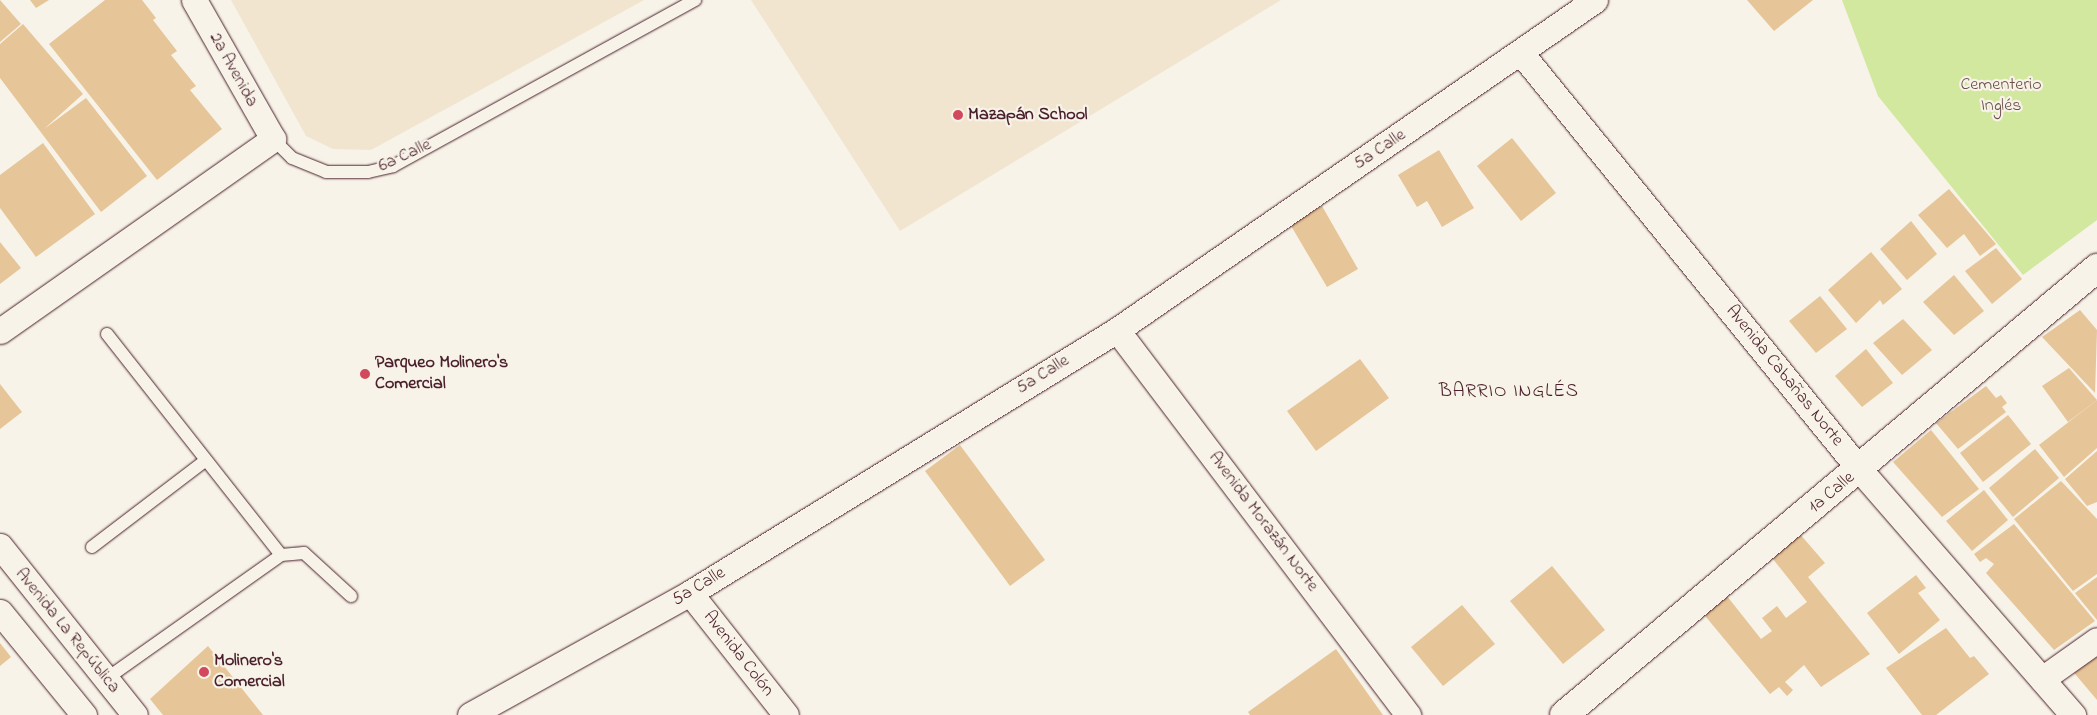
<!DOCTYPE html>
<html>
<head>
<meta charset="utf-8">
<style>
	body { margin:0 }
	#map { position:relative; width:2097px; height:715px; overflow:hidden; background:#f7f3e8; font-family:"Indie Flower",sans-serif }
	div>[style] { position:absolute }
	[style*='--x'] { left:calc(var(--x)*1px); top:calc(var(--y)*1px); width:calc(var(--w)*1px); rotate:calc(var(--a)*1deg) }
	.built>* { inset:0; background:#f2e5d0 }
	.green>* { inset:0; background:#d1e89e }
	.building>* { inset:0; background:#e6c598 }
	.roads { filter:drop-shadow(0 0 1px #4a1f2b) drop-shadow(0 0 1px #4a1f2b) }
	.service>* { height:12px; margin:-6px; padding:0 6px; transform-origin:6px; border-radius:6px; background:#f7f3e8 }
	.minor>* { height:25px; margin:-12.5px; padding:0 12.5px; transform-origin:12.5px; border-radius:12.5px; background:#f7f3e8 }
	.tertiary>* { height:28px; margin:-14px; padding:0 14px; transform-origin:14px; border-radius:14px; background:#f7f3e8 }
	.dots>* { width:14px; height:14px; translate:-50% -50%; box-sizing:border-box; border:2px solid #f7f3e8; border-radius:50% }
	span { translate:-50% -50%; white-space:nowrap; text-align:center; line-height:1.15; -webkit-text-stroke:4.5px #f7f3e8; paint-order:stroke }
	.street-label { font-size:18px; color:#4a1f2b }
	.park-label { font-size:18px; color:#6c5148 }
	.poi-label { font-size:18px; color:#4a1f2b; font-weight:700 }
	.left { translate:0 -50%; text-align:left }
	.neighbourhood-label { font-size:19px; color:#4a1f2b; letter-spacing:1px }
</style>
</head>
<body>
<div id="map">
	<div class="built">
		<i style="clip-path:polygon(231px 0,644px 0,371px 150px,333px 149px,306px 136px)"></i>
		<i style="clip-path:polygon(751px 0,1281px 0,900px 231px)"></i>
	</div>
	<div class="green">
		<i style="clip-path:polygon(1842px 0,2097px 0,2097px 220px,2023px 275px,1878px 96px)"></i>
	</div>
	<div class="building">
		<i style="clip-path:polygon(0 0,21px 24px,0 42px)"></i>
		<i style="clip-path:polygon(30px 0,49px 0,36px 8px)"></i>
		<i style="clip-path:polygon(105px 0,142px 0,156px 18px,153px 20px,177px 51px,171px 55px,196px 86px,190px 90px,222px 129px,157px 180px,49px 44px)"></i>
		<i style="clip-path:polygon(1747px 0,1813px 0,1774px 31px)"></i>
		<i style="clip-path:polygon(23px 24px,83px 94px,44px 129px,86px 98px,147px 176px,101px 212px,0 78px,0 44px)"></i>
		<i style="clip-path:polygon(1512px 138px,1556px 193px,1521px 221px,1477px 166px)"></i>
		<i style="clip-path:polygon(43px 143px,95px 214px,36px 257px,0 208px,0 175px)"></i>
		<i style="clip-path:polygon(1439px 150px,1474px 208px,1442px 227px,1427px 201px,1417px 207px,1398px 175px)"></i>
		<i style="clip-path:polygon(1949px 189px,1996px 244px,1980px 256px,1964px 234px,1947px 248px,1918px 215px)"></i>
		<i style="clip-path:polygon(1322px 206px,1358px 269px,1327px 287px,1290px 224px)"></i>
		<i style="clip-path:polygon(1911px 221px,1937px 254px,1907px 280px,1880px 249px)"></i>
		<i style="clip-path:polygon(0 242px,21px 268px,0 284px)"></i>
		<i style="clip-path:polygon(1996px 248px,2022px 279px,1992px 304px,1965px 271px)"></i>
		<i style="clip-path:polygon(1871px 252px,1902px 289px,1883px 305px,1880px 300px,1856px 323px,1828px 290px)"></i>
		<i style="clip-path:polygon(1954px 275px,1984px 311px,1954px 335px,1923px 302px)"></i>
		<i style="clip-path:polygon(1820px 296px,1847px 329px,1816px 353px,1789px 321px)"></i>
		<i style="clip-path:polygon(2080px 310px,2097px 330px,2095px 393px,2042px 337px)"></i>
		<i style="clip-path:polygon(1903px 319px,1932px 350px,1902px 375px,1873px 343px)"></i>
		<i style="clip-path:polygon(1866px 349px,1893px 383px,1862px 407px,1835px 376px)"></i>
		<i style="clip-path:polygon(1360px 359px,1389px 398px,1316px 451px,1287px 411px)"></i>
		<i style="clip-path:polygon(2069px 368px,2097px 400px,2068px 422px,2042px 386px)"></i>
		<i style="clip-path:polygon(0 384px,22px 412px,0 429px)"></i>
		<i style="clip-path:polygon(1986px 386px,1996px 398px,2001px 395px,2007px 403px,2002px 407px,2006px 412px,1958px 449px,1936px 423px)"></i>
		<i style="clip-path:polygon(2097px 400px,2097px 448px,2064px 477px,2039px 445px)"></i>
		<i style="clip-path:polygon(2008px 415px,2031px 444px,1983px 482px,1960px 453px)"></i>
		<i style="clip-path:polygon(1931px 430px,1979px 489px,1942px 517px,1893px 462px)"></i>
		<i style="clip-path:polygon(960px 445px,1045px 560px,1010px 586px,925px 471px)"></i>
		<i style="clip-path:polygon(2035px 449px,2059px 478px,2013px 517px,1989px 488px)"></i>
		<i style="clip-path:polygon(2097px 451px,2097px 502px,2087px 506px,2065px 479px)"></i>
		<i style="clip-path:polygon(2061px 481px,2097px 519px,2097px 574px,2073px 591px,2014px 519px)"></i>
		<i style="clip-path:polygon(1984px 490px,2008px 520px,1972px 551px,1946px 521px)"></i>
		<i style="clip-path:polygon(2014px 524px,2095px 621px,2054px 650px,1986px 573px,1994px 564px,1986px 558px,1980px 562px,1974px 554px)"></i>
		<i style="clip-path:polygon(1799px 533px,1825px 563px,1808px 577px,1870px 654px,1821px 687px,1804px 665px,1785px 682px,1793px 690px,1787px 696px,1779px 687px,1770px 694px,1701px 611px,1723px 591px,1761px 639px,1772px 631px,1762px 618px,1777px 606px,1786px 618px,1807px 602px,1769px 554px)"></i>
		<i style="clip-path:polygon(1552px 566px,1605px 630px,1563px 664px,1510px 601px)"></i>
		<i style="clip-path:polygon(1916px 575px,1926px 588px,1918px 593px,1940px 620px,1899px 654px,1867px 613px)"></i>
		<i style="clip-path:polygon(2097px 577px,2097px 620px,2075px 593px)"></i>
		<i style="clip-path:polygon(1462px 605px,1495px 644px,1443px 686px,1411px 647px)"></i>
		<i style="clip-path:polygon(1946px 628px,1970px 658px,1974px 656px,1989px 674px,1936px 715px,1922px 715px,1886px 668px)"></i>
		<i style="clip-path:polygon(0 643px,11px 657px,0 666px)"></i>
		<i style="clip-path:polygon(208px 646px,263px 715px,163px 715px,150px 699px)"></i>
		<i style="clip-path:polygon(2097px 648px,2097px 700px,2070px 668px)"></i>
		<i style="clip-path:polygon(1336px 649px,1383px 715px,1250px 715px,1248px 712px)"></i>
	</div>
	<div class="roads">
		<div class="service">
			<i style="--x:273;--y:139;--w:27;--a:45"></i>
			<i style="--x:292;--y:158;--w:37;--a:22"></i>
			<i style="--x:326;--y:172;--w:42;--a:0"></i>
			<i style="--x:368;--y:172;--w:26;--a:-13"></i>
			<i style="--x:393;--y:166;--w:345;--a:-28.8"></i>
			<i style="--x:107;--y:334;--w:281;--a:51.8"></i>
			<i style="--x:92;--y:547;--w:143;--a:-37.3"></i>
			<i style="--x:106;--y:679;--w:214;--a:-35.3"></i>
			<i style="--x:281;--y:555;--w:23;--a:-5"></i>
			<i style="--x:304;--y:553;--w:64;--a:42.5"></i>
		</div>
		<div class="minor">
			<i style="--x:1521;--y:53;--w:537;--a:50.89"></i>
			<i style="--x:1860;--y:470;--w:325;--a:49"></i>
			<i style="--x:1117;--y:330;--w:483;--a:52.9"></i>
			<i style="--x:0;--y:331;--w:334;--a:-35.1"></i>
			<i style="--x:273;--y:139;--w:160;--a:-119.6"></i>
			<i style="--x:0;--y:546;--w:216;--a:51.4"></i>
			<i style="--x:690;--y:593;--w:155;--a:51.8"></i>
			<i style="--x:0;--y:612;--w:133;--a:50.8"></i>
			<i style="--x:2042;--y:679;--w:67;--a:-35.3"></i>
			<i style="--x:470;--y:715;--w:252;--a:-29"></i>
			<i style="--x:690;--y:593;--w:501;--a:-31.63"></i>
			<i style="--x:1117;--y:330;--w:581;--a:-34.62"></i>
		</div>
		<div class="tertiary">
			<i style="--x:1564;--y:715;--w:696;--a:-39.98"></i>
		</div>
	</div>
	<div class="dots">
		<i style="left:958px;top:115px;background:#d1495b"></i>
		<i style="left:365px;top:374px;background:#d1495b"></i>
		<i style="left:204px;top:672px;background:#d1495b"></i>
	</div>
	<div class="street-label">
		<span style="left:233px;top:70px;rotate:61deg">2a Avenida</span>
		<span style="left:1380px;top:150px;rotate:-34deg">5a Calle</span>
		<span style="left:405px;top:156px;rotate:-25deg">6a Calle</span>
		<span style="left:1043px;top:375px;rotate:-32deg">5a Calle</span>
		<span style="left:1784px;top:376px;rotate:51deg">Avenida Cabañas Norte</span>
		<span style="left:1832px;top:493px;rotate:-40deg">1a Calle</span>
		<span style="left:1263px;top:522px;rotate:53deg">Avenida Morazán Norte</span>
		<span style="left:699px;top:587px;rotate:-31deg">5a Calle</span>
		<span style="left:67px;top:631px;rotate:51deg">Avenida La República</span>
		<span style="left:738px;top:654px;rotate:52deg">Avenida Colón</span>
	</div>
	<div class="park-label">
		<span style="left:2001px;top:96px">Cementerio<br>Inglés</span>
	</div>
	<div class="poi-label">
		<span class="left" style="left:968px;top:115px">Mazapán School</span>
		<span class="left" style="left:375px;top:374px">Parqueo Molinero's<br>Comercial</span>
		<span class="left" style="left:214px;top:672px">Molinero's<br>Comercial</span>
	</div>
	<div class="neighbourhood-label">
		<span style="left:1509px;top:392px">BARRIO INGLÉS</span>
	</div>
</div>
</body>
</html>
